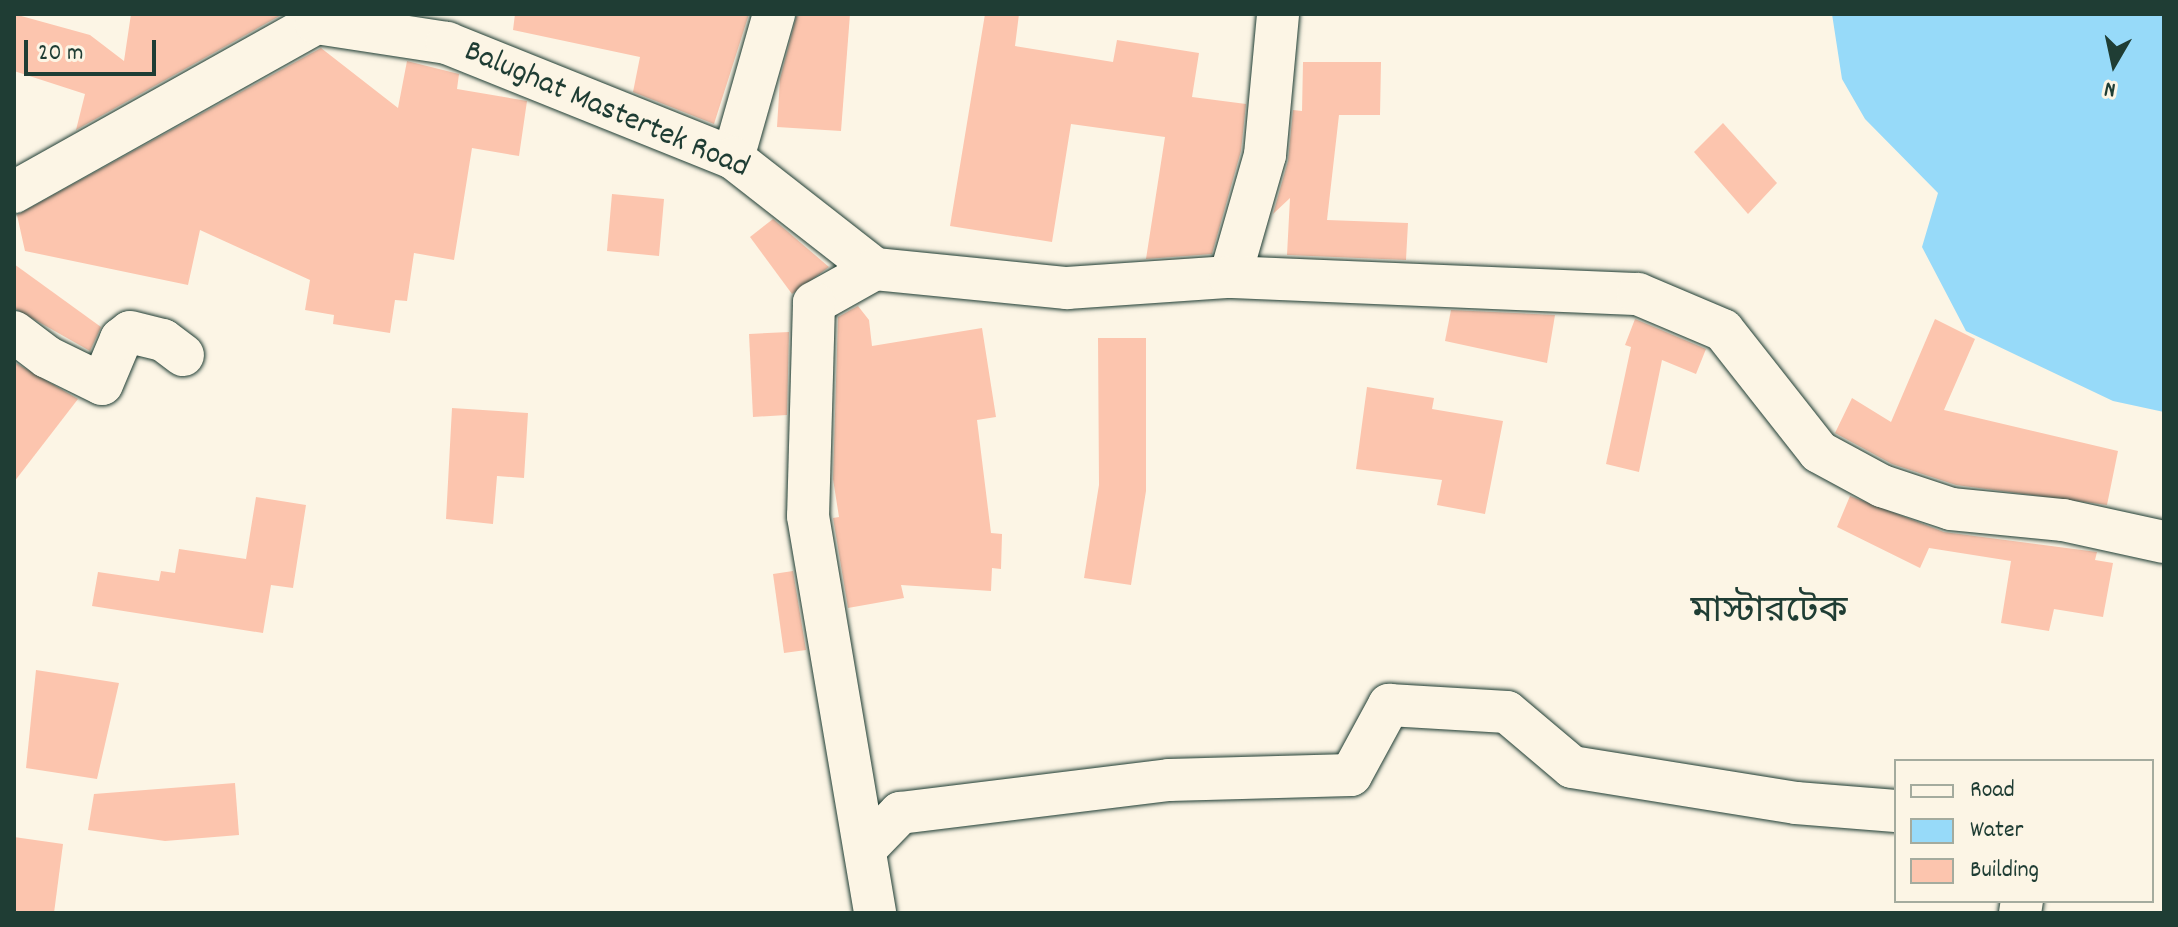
<!DOCTYPE html>
<html>
<head>
<meta charset="utf-8">
<style>
	body { margin:0 }
	#map { position:relative; width:2178px; height:927px; overflow:hidden; background:#fcf5e5; font-family:Dekko,"Noto Sans Bengali",sans-serif }
	div>[style] { position:absolute }
	[style*='--x'] { left:calc(var(--x)*1px); top:calc(var(--y)*1px); width:calc(var(--w)*1px); rotate:calc(var(--a)*1deg) }
	.water>* { inset:0; background:#97daf9 }
	.building>* { inset:0; background:#fcc5ae }
	.roads { filter:drop-shadow(0 0 2px #1f3d34) drop-shadow(0 0 2px #1f3d34) }
	.minor>* { height:42px; margin:-21px; padding:0 21px; transform-origin:21px; border-radius:21px; background:#fcf5e5 }
	span { translate:-50% -50%; white-space:nowrap; text-align:center; line-height:1.15; -webkit-text-stroke:6px #fcf5e5; paint-order:stroke }
	.street-label { font-size:32px; color:#1f3d34 }
	.quarter-label { font-size:36px; color:#1f3d34 }
	.frame { position:absolute; inset:0; border:16px solid #1f3d34; pointer-events:none }
	.legend { position:absolute; left:1894px; top:759px; width:260px; height:144px; box-sizing:border-box; background:#fcf5e5; border:2px solid #a4ab9e; margin:0; padding:10px 14px; list-style:none; font-size:24px; color:#1f3d34 }
	.legend li { display:flex; align-items:center; gap:16px; height:40px }
	.legend b { width:40px; border:2px solid #a4ab9e }
	.north { position:absolute; left:2074px; top:24px; width:80px; height:80px; -webkit-text-stroke:6px #fcf5e5; paint-order:stroke; rotate:189deg; font-size:22px; font-weight:700; line-height:32px; text-align:center; color:#1f3d34 }
	.north::after { content:''; display:block; margin:auto; width:28px; height:36px; background:#1f3d34; clip-path:polygon(50% 0,100% 100%,50% 72%,0 100%) }
	.scale { position:absolute; left:24px; top:40px; width:132px; height:36px; box-sizing:border-box; border:4px solid #1f3d34; border-top:0; padding-left:10px; font-size:24px; line-height:28px; white-space:nowrap; color:#1f3d34; -webkit-text-stroke:6px #fcf5e5; paint-order:stroke }
</style>
</head>
<body>
<div id="map">
	<div class="water">
		<i style="clip-path:polygon(1832px 14px,2164px 14px,2164px 412px,2113px 401px,1966px 331px,1922px 247px,1938px 193px,1865px 119px,1842px 79px)"></i>
	</div>
	<div class="building">
		<i style="clip-path:polygon(14px 14px,90px 35px,124px 61px,131px 14px,283px 14px,76px 130px,85px 94px,14px 71px)"></i>
		<i style="clip-path:polygon(515px 14px,749px 14px,714px 124px,633px 92px,640px 57px,513px 30px)"></i>
		<i style="clip-path:polygon(797px 14px,850px 14px,841px 131px,777px 127px,780px 79px)"></i>
		<i style="clip-path:polygon(985px 14px,1019px 14px,1015px 46px,1113px 62px,1117px 40px,1199px 53px,1192px 97px,1246px 104px,1241px 151px,1212px 254px,1146px 259px,1165px 137px,1071px 124px,1052px 242px,950px 226px)"></i>
		<i style="clip-path:polygon(321px 48px,398px 108px,407px 61px,459px 74px,457px 89px,527px 101px,519px 156px,472px 148px,454px 260px,414px 253px,407px 301px,395px 300px,390px 333px,333px 324px,334px 315px,305px 310px,310px 280px,200px 230px,188px 285px,25px 251px,17px 215px)"></i>
		<i style="clip-path:polygon(1303px 62px,1381px 62px,1380px 115px,1339px 115px,1327px 220px,1408px 223px,1406px 260px,1287px 255px,1290px 198px,1273px 214px,1288px 161px,1293px 110px,1302px 111px)"></i>
		<i style="clip-path:polygon(1723px 123px,1777px 183px,1748px 214px,1694px 152px)"></i>
		<i style="clip-path:polygon(612px 194px,664px 199px,659px 256px,607px 251px)"></i>
		<i style="clip-path:polygon(773px 219px,829px 267px,792px 294px,750px 237px)"></i>
		<i style="clip-path:polygon(14px 264px,101px 327px,90px 351px,14px 308px)"></i>
		<i style="clip-path:polygon(858px 306px,869px 320px,872px 346px,982px 328px,996px 417px,977px 420px,991px 533px,1002px 534px,1001px 569px,992px 568px,991px 591px,901px 585px,904px 598px,848px 608px,833px 518px,839px 517px,833px 479px,838px 317px)"></i>
		<i style="clip-path:polygon(1451px 310px,1555px 315px,1547px 363px,1445px 341px)"></i>
		<i style="clip-path:polygon(1635px 319px,1706px 349px,1696px 374px,1662px 360px,1639px 472px,1606px 464px,1631px 347px,1625px 345px)"></i>
		<i style="clip-path:polygon(1935px 319px,1975px 339px,1944px 410px,2118px 451px,2107px 505px,1956px 485px,1892px 464px,1835px 433px,1852px 398px,1891px 422px)"></i>
		<i style="clip-path:polygon(789px 332px,787px 415px,753px 417px,749px 334px)"></i>
		<i style="clip-path:polygon(1098px 338px,1146px 338px,1146px 491px,1131px 585px,1084px 578px,1099px 485px)"></i>
		<i style="clip-path:polygon(14px 362px,78px 399px,14px 482px)"></i>
		<i style="clip-path:polygon(1367px 387px,1434px 398px,1432px 409px,1503px 421px,1485px 514px,1437px 505px,1442px 480px,1356px 469px)"></i>
		<i style="clip-path:polygon(452px 408px,528px 413px,524px 478px,497px 476px,493px 524px,446px 519px)"></i>
		<i style="clip-path:polygon(1850px 496px,1944px 532px,2097px 552px,2095px 560px,2113px 563px,2103px 617px,2054px 609px,2049px 631px,2001px 623px,2011px 561px,1929px 548px,1920px 568px,1837px 527px)"></i>
		<i style="clip-path:polygon(256px 497px,306px 505px,293px 588px,271px 585px,263px 633px,92px 606px,98px 572px,159px 581px,161px 571px,175px 573px,179px 549px,246px 559px)"></i>
		<i style="clip-path:polygon(793px 571px,806px 650px,784px 653px,773px 574px)"></i>
		<i style="clip-path:polygon(36px 670px,119px 683px,97px 779px,26px 768px)"></i>
		<i style="clip-path:polygon(235px 783px,239px 835px,165px 841px,88px 830px,94px 794px)"></i>
		<i style="clip-path:polygon(14px 837px,63px 844px,54px 913px,14px 913px)"></i>
	</div>
	<div class="roads">
		<div class="minor">
			<i style="--x:733;--y:158;--w:150;--a:-74.1"></i>
			<i style="--x:14;--y:192;--w:346;--a:-29.2"></i>
			<i style="--x:316;--y:23;--w:133;--a:8.7"></i>
			<i style="--x:447;--y:43;--w:308;--a:21.9"></i>
			<i style="--x:733;--y:158;--w:180;--a:38"></i>
			<i style="--x:875;--y:269;--w:193;--a:5.7"></i>
			<i style="--x:1067;--y:288;--w:163;--a:-3.9"></i>
			<i style="--x:1230;--y:277;--w:127;--a:-74"></i>
			<i style="--x:1265;--y:155;--w:142;--a:-84.7"></i>
			<i style="--x:875;--y:269;--w:70;--a:150.9"></i>
			<i style="--x:814;--y:303;--w:213;--a:91.6"></i>
			<i style="--x:808;--y:516;--w:403;--a:80.4"></i>
			<i style="--x:1230;--y:277;--w:408;--a:2.4"></i>
			<i style="--x:1638;--y:294;--w:92;--a:23"></i>
			<i style="--x:1723;--y:330;--w:155;--a:51.8"></i>
			<i style="--x:1819;--y:452;--w:72;--a:28.4"></i>
			<i style="--x:1882;--y:486;--w:73;--a:18.4"></i>
			<i style="--x:1951;--y:509;--w:113;--a:5.6"></i>
			<i style="--x:2063;--y:520;--w:103;--a:12.3"></i>
			<i style="--x:14;--y:332;--w:41;--a:37.1"></i>
			<i style="--x:47;--y:357;--w:61;--a:26.1"></i>
			<i style="--x:102;--y:384;--w:49;--a:-67.1"></i>
			<i style="--x:121;--y:339;--w:11;--a:-38"></i>
			<i style="--x:130;--y:332;--w:34;--a:14"></i>
			<i style="--x:163;--y:340;--w:25;--a:37"></i>
			<i style="--x:866;--y:848;--w:49;--a:-45.8"></i>
			<i style="--x:900;--y:813;--w:271;--a:-7"></i>
			<i style="--x:1169;--y:780;--w:182;--a:-1.6"></i>
			<i style="--x:1351;--y:775;--w:80;--a:-61.5"></i>
			<i style="--x:1389;--y:705;--w:118;--a:3.4"></i>
			<i style="--x:1507;--y:712;--w:85;--a:40.2"></i>
			<i style="--x:1572;--y:767;--w:227;--a:9.1"></i>
			<i style="--x:1796;--y:803;--w:100;--a:4.6"></i>
			<i style="--x:2020;--y:913;--w:12;--a:-81"></i>
		</div>
	</div>
	<div class="street-label">
		<span style="left:606px;top:111px;rotate:23deg">Balughat Mastertek Road</span>
	</div>
	<div class="quarter-label">
		<span style="left:1769px;top:615px">মাস্টারটেক</span>
	</div>
	<div class="frame"></div>
	<ul class="legend">
	<li><b style="height:10px;background:#fcf5e5"></b>Road</li>
	<li><b style="height:22px;background:#97daf9"></b>Water</li>
	<li><b style="height:22px;background:#fcc5ae"></b>Building</li>
	</ul>
	<div class="north">N</div>
	<div class="scale">20 m</div>
</div>
</body>
</html>
